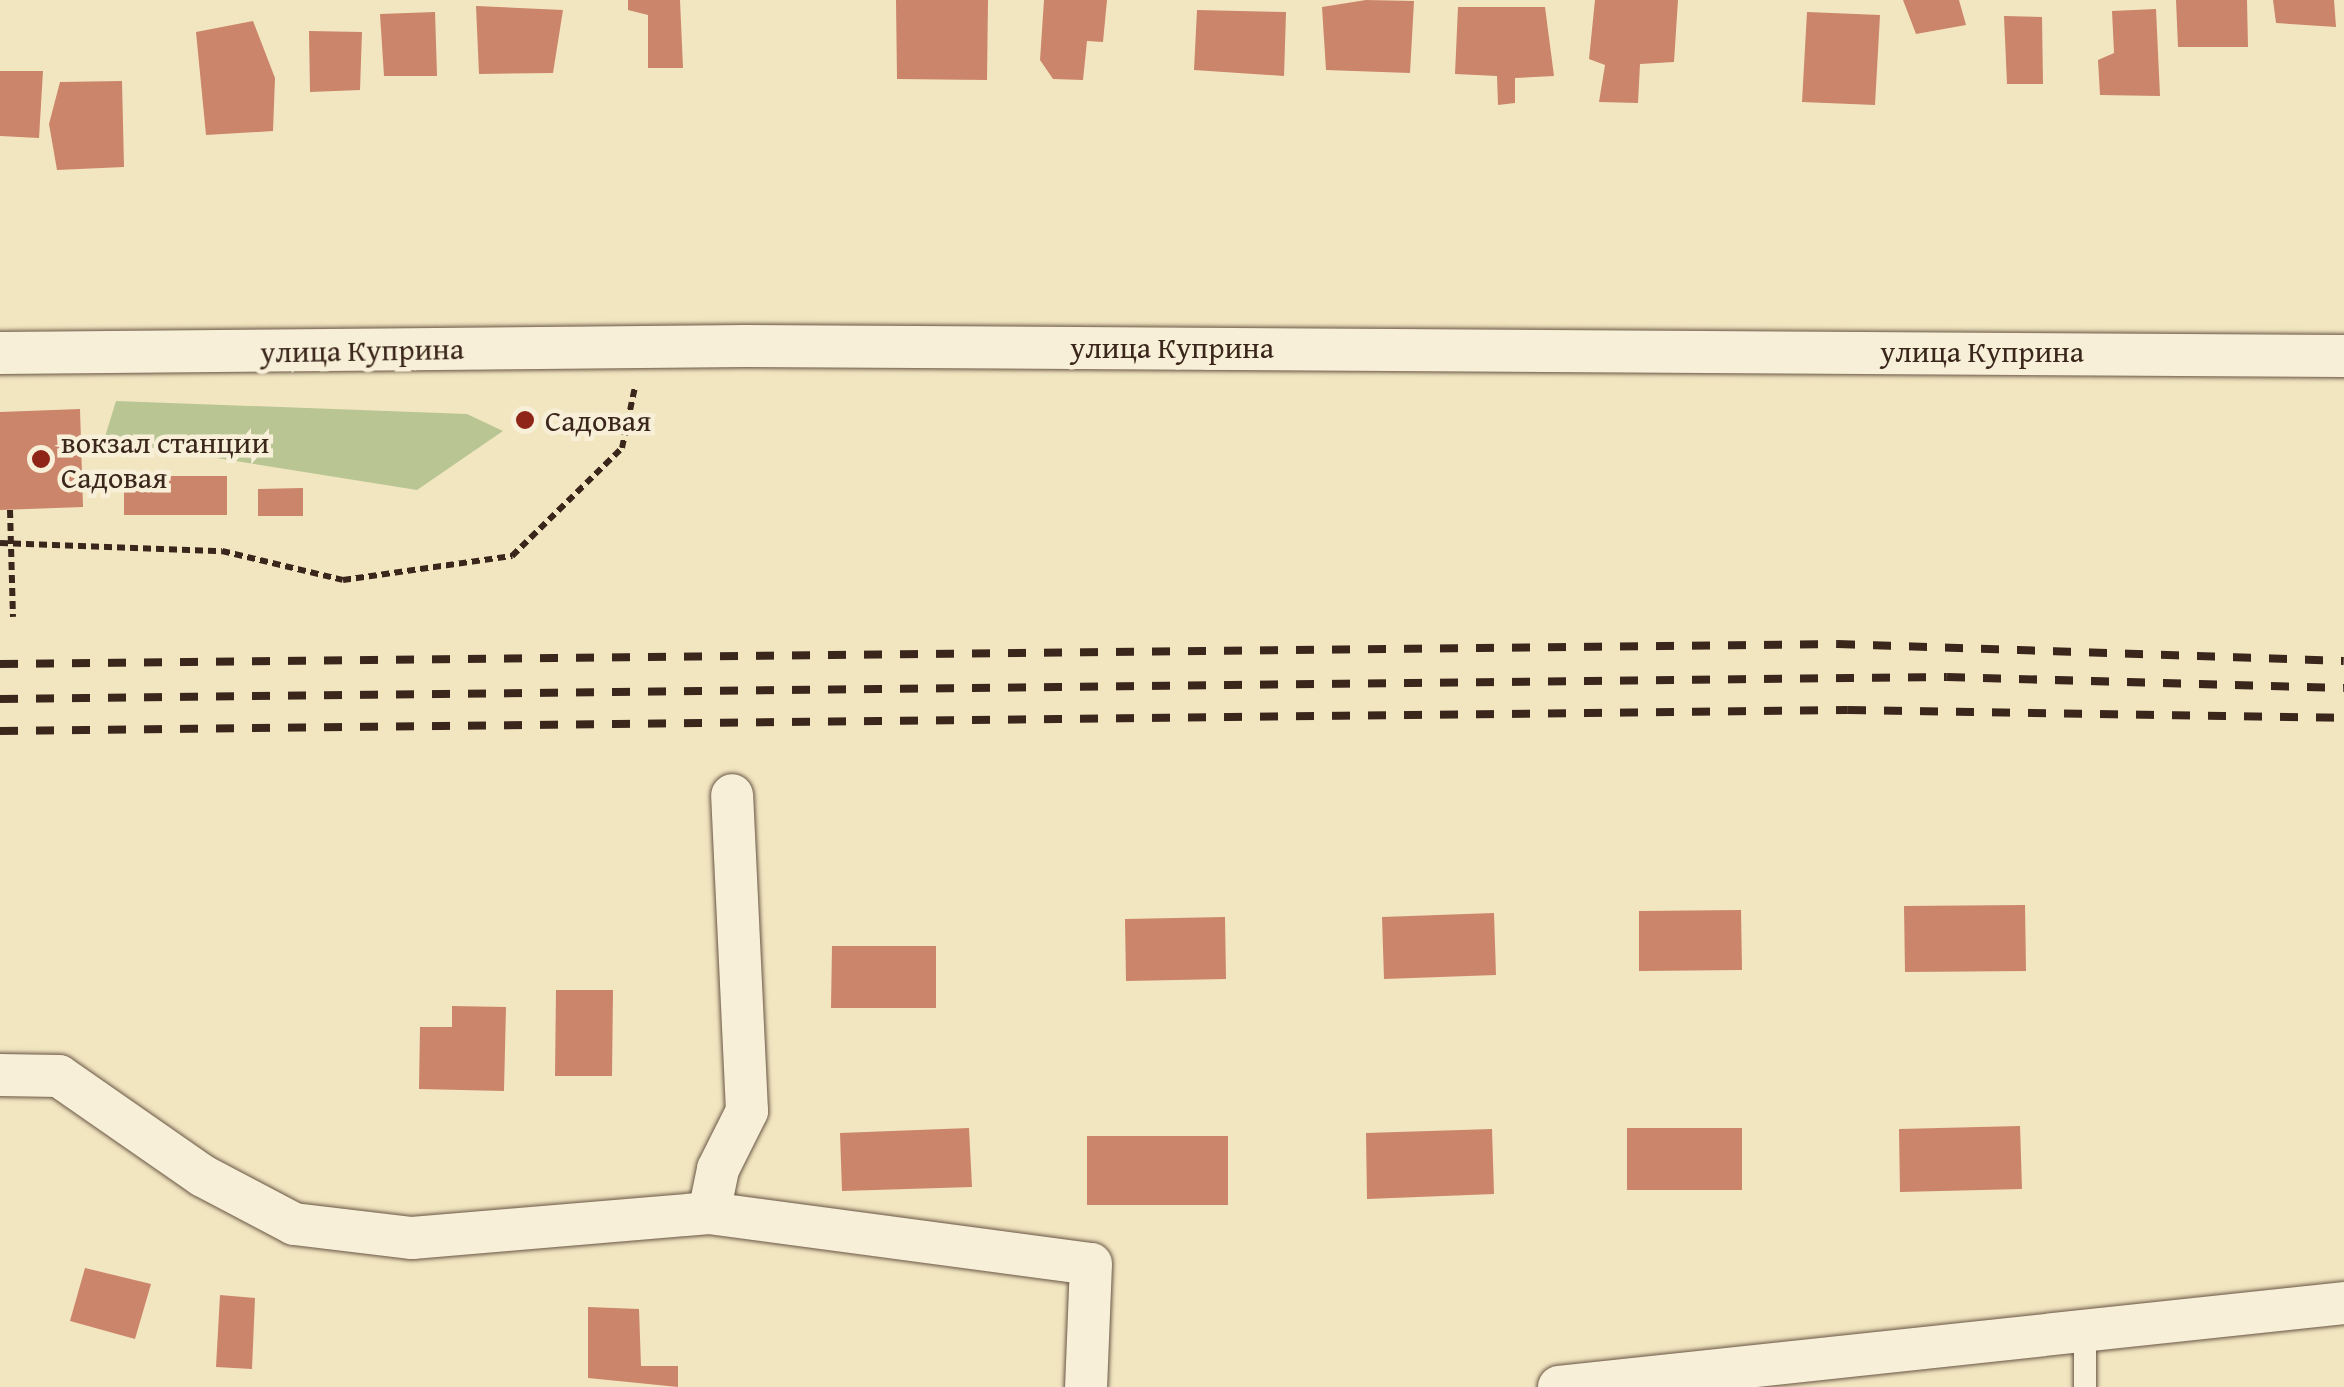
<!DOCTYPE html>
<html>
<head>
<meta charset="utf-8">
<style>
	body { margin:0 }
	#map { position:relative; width:2344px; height:1387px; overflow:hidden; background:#f2e6c1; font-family:"Gentium Book Plus",serif }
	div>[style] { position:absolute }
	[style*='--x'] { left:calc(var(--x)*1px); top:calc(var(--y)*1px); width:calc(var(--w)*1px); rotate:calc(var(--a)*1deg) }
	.green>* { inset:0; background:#b9c593 }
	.building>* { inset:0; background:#cb856a }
	.path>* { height:6px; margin-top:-3px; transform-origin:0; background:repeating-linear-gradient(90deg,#3b261c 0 8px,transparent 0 13px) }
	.roads { filter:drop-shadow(0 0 2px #695645) drop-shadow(0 0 2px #695645) }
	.service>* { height:22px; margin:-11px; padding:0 11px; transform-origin:11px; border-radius:11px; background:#f7efd7 }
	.minor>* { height:42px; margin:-21px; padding:0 21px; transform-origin:21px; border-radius:21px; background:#f7efd7 }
	.rail>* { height:8px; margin-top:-4px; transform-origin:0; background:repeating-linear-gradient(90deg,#3b261c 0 18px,transparent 0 36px) }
	.dots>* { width:28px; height:28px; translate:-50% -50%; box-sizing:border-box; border:5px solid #f7efd7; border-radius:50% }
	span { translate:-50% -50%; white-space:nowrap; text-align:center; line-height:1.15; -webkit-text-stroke:9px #f7efd7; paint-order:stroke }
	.street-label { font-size:30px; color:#3b261c }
	.poi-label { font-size:30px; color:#3b261c }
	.left { translate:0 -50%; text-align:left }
</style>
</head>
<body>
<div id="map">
	<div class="green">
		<i style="clip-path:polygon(116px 401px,467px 414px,503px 431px,417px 490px,104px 440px)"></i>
	</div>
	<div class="building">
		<i style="clip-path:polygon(628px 0,680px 0,683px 68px,648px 68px,648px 15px,628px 10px)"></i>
		<i style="clip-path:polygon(896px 0,988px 0,987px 80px,897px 79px)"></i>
		<i style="clip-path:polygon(1044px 0,1107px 0,1103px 42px,1087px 41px,1083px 80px,1053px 79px,1040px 60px)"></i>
		<i style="clip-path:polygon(1366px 0,1414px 1px,1410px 73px,1326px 70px,1322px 7px)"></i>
		<i style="clip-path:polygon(1595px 0,1678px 0,1674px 62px,1640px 64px,1638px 103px,1599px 102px,1605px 65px,1589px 59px)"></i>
		<i style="clip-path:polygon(1903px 0,1959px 0,1966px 25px,1916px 34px)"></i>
		<i style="clip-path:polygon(2176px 0,2247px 0,2248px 47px,2178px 47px)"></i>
		<i style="clip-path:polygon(2273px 0,2334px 0,2336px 27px,2276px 23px)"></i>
		<i style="clip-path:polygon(476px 6px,563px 10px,553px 73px,479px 74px)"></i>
		<i style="clip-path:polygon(1458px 7px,1545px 7px,1554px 76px,1515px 78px,1515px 103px,1498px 105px,1497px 76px,1455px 74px)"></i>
		<i style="clip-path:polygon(2156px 9px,2160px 96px,2100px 95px,2098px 60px,2114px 53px,2112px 11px)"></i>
		<i style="clip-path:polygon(1197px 10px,1286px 12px,1284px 76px,1194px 70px)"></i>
		<i style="clip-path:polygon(435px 12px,437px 76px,384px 76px,380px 14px)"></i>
		<i style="clip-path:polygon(1807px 12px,1880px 15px,1875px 105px,1802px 102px)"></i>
		<i style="clip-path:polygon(2004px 16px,2042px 17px,2043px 84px,2007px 84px)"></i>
		<i style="clip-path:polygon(253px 21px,275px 78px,273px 131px,206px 135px,196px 32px)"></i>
		<i style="clip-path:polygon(309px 31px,362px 32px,360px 90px,310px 92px)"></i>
		<i style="clip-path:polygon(0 71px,43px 71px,39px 138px,0 136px)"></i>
		<i style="clip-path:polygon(122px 81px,124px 167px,57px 170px,49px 124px,60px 82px)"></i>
		<i style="clip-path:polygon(80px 409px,83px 507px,0 510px,0 412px)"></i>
		<i style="clip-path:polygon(124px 476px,227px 476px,227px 515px,124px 515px)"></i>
		<i style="clip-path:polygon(303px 488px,303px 516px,258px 516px,258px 489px)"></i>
		<i style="clip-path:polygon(2025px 905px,2026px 971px,1905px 972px,1904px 906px)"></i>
		<i style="clip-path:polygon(1741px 910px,1742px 970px,1639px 971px,1639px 911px)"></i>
		<i style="clip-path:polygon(1494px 913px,1496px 975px,1384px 979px,1382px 917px)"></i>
		<i style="clip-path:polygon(1225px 917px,1226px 979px,1126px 981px,1125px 919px)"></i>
		<i style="clip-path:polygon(832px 946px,936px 946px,936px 1008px,831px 1008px)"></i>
		<i style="clip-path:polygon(556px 990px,613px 990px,612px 1076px,555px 1076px)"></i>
		<i style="clip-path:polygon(452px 1006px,506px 1007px,504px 1091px,419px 1089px,420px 1027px,452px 1027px)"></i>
		<i style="clip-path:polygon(2020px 1126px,2022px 1189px,1900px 1192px,1899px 1129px)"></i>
		<i style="clip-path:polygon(969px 1128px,972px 1187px,842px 1191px,840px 1133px)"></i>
		<i style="clip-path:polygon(1627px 1128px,1742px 1128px,1742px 1190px,1627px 1190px)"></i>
		<i style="clip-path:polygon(1492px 1129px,1494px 1194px,1367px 1199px,1366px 1133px)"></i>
		<i style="clip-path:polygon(1087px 1136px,1228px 1136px,1228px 1205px,1087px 1205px)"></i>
		<i style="clip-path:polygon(85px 1268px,151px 1284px,135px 1339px,70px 1321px)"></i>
		<i style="clip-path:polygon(220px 1295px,255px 1298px,252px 1369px,216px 1367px)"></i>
		<i style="clip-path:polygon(588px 1307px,639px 1309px,641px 1366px,678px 1366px,678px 1387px,588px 1378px)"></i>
	</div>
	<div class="path">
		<i style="--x:10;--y:510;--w:107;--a:88.4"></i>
		<i style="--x:0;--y:543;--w:222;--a:2.1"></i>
		<i style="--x:222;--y:551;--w:124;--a:13.5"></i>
		<i style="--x:343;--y:580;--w:171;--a:-8.1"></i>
		<i style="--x:512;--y:556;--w:154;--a:-44.5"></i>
		<i style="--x:622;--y:448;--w:62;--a:-78"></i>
	</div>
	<div class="roads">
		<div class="service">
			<i style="--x:2085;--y:1387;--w:60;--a:-90"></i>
		</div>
		<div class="minor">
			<i style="--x:0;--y:353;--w:746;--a:-0.54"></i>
			<i style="--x:746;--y:346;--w:1598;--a:0.36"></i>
			<i style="--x:0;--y:1075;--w:59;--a:1"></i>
			<i style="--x:59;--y:1076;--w:175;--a:34.8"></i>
			<i style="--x:203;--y:1176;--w:103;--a:27.8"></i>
			<i style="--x:294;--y:1224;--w:119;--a:6.8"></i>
			<i style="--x:412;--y:1238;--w:298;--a:-4.8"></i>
			<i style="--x:709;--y:1213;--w:385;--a:7.6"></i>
			<i style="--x:1091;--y:1264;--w:123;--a:92.3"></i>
			<i style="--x:709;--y:1213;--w:45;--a:-78.4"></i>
			<i style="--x:718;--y:1169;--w:65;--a:-63.4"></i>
			<i style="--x:747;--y:1111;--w:316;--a:-92.7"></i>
			<i style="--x:1559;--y:1387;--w:789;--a:-6.11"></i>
		</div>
	</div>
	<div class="rail">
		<i style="--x:0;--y:664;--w:1837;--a:-0.62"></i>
		<i style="--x:1837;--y:644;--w:507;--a:1.92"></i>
		<i style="--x:0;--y:699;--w:1947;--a:-0.65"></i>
		<i style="--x:1947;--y:677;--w:397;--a:1.6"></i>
		<i style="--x:0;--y:731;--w:1848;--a:-0.65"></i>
		<i style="--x:1848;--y:710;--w:496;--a:0.9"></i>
	</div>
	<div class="dots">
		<i style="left:525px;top:420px;background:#8f2418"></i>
		<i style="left:41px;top:459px;background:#8f2418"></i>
	</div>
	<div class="street-label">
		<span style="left:1172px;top:347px">улица Куприна</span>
		<span style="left:362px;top:350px;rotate:-1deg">улица Куприна</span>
		<span style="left:1982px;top:351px">улица Куприна</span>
	</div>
	<div class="poi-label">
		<span class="left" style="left:545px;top:420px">Садовая</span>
		<span class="left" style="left:61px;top:459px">вокзал станции<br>Садовая</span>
	</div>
</div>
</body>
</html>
